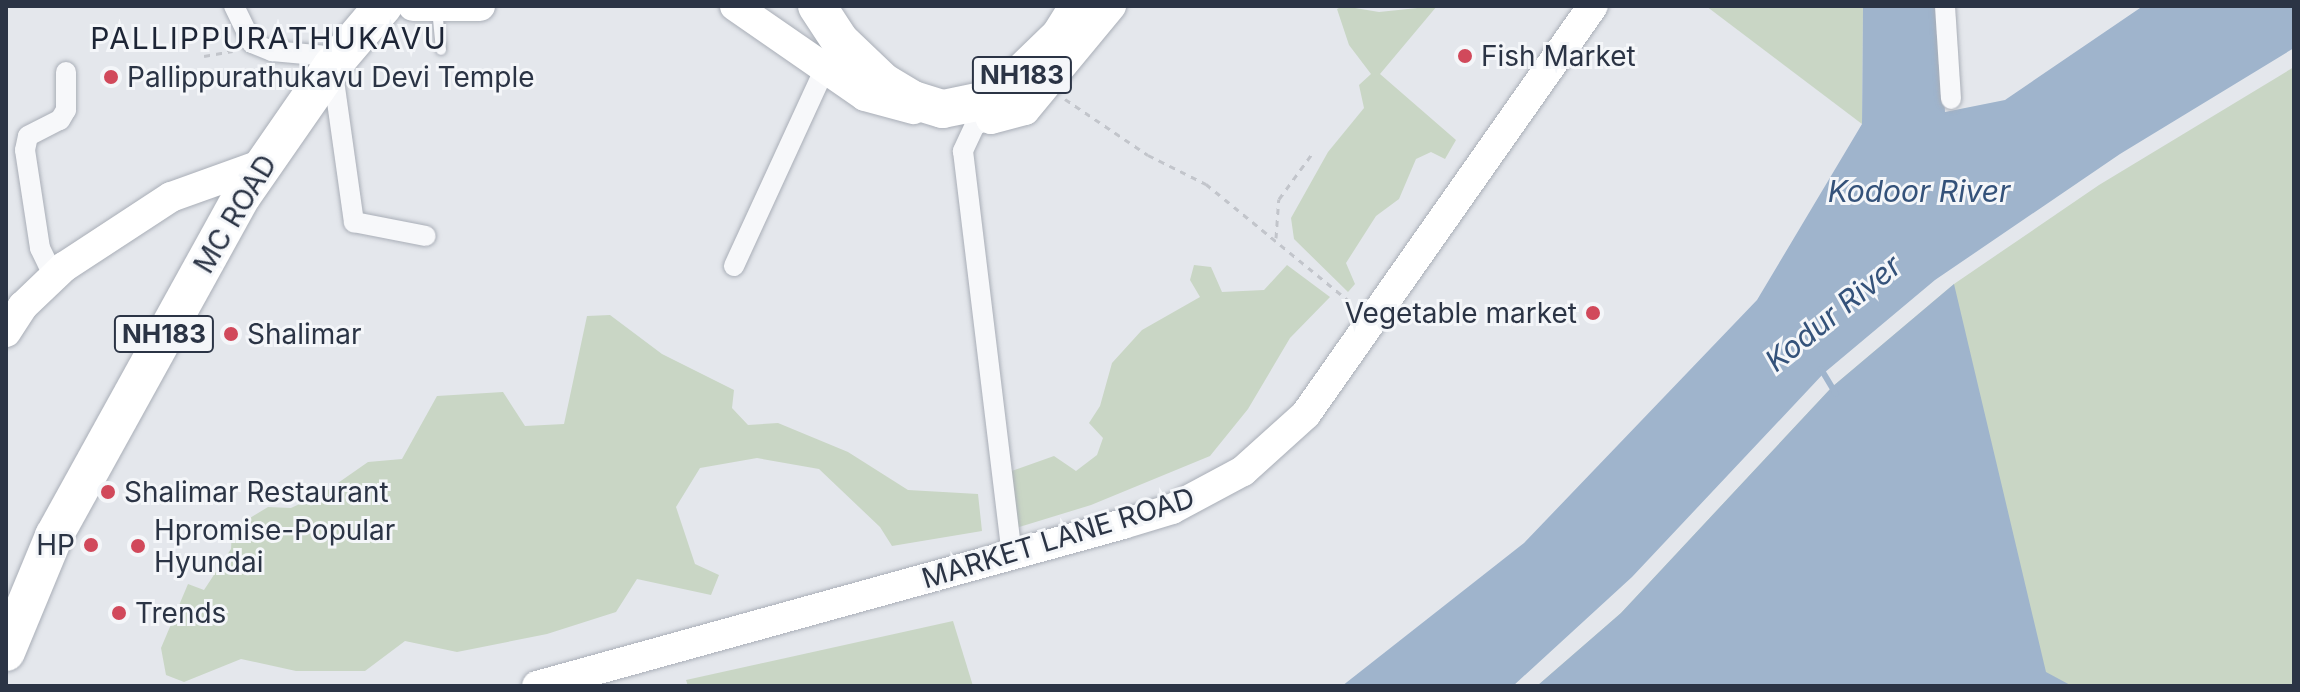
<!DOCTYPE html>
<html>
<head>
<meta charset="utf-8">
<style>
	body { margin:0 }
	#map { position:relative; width:2300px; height:692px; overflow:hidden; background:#e4e7ec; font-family:Inter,sans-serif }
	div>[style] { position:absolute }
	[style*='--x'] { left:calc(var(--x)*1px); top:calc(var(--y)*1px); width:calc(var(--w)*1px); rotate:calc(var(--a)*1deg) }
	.green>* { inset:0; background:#c9d6c5 }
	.water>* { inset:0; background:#9fb4cc }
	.stream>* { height:6px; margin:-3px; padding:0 3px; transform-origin:3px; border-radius:3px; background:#9fb4cc }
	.path>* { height:3px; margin-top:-1.5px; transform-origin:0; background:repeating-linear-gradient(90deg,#c2c5cb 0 6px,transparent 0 12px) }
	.roads { filter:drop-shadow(0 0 2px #a9aeb7) drop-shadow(0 0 2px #a9aeb7) }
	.lane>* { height:10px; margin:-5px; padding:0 5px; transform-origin:5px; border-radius:5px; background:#f7f8fa }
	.street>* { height:20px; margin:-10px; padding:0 10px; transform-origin:10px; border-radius:10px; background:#f7f8fa }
	.secondary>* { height:30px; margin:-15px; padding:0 15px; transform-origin:15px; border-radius:15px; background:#fff }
	.highway>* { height:38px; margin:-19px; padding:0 19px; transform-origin:19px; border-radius:19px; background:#fff }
	.dots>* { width:22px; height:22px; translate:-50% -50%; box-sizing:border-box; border:4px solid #f4f6f9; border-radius:50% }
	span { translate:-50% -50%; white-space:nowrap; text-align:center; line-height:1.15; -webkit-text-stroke:6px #f4f6f9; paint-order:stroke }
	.shield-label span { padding:2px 6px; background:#f4f6f9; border:2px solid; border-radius:6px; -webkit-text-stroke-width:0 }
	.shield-label { font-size:26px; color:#2b3445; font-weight:700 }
	.poi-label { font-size:28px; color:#2b3445 }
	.left { translate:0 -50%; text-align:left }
	.right { translate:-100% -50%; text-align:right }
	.street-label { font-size:28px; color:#2b3445 }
	.neighbourhood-label { font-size:30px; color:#1d2536; letter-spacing:2px }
	.water-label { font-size:30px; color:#34527a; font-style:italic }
	.frame { position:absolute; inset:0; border:8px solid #2b3445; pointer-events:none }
</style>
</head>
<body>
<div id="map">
	<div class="green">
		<i style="clip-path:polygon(1343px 6px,1379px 12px,1437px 6px,1380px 74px,1456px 140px,1445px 159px,1431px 152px,1416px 159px,1399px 199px,1376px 216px,1346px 263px,1355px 284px,1348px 292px,1294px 239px,1291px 218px,1328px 152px,1364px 108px,1359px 85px,1371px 74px,1349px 45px,1337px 9px)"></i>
		<i style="clip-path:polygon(1706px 6px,1863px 6px,1862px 124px)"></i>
		<i style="clip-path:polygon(2294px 67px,2294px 686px,1537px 686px,1621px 613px,1832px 387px,1954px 284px,2099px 185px)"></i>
		<i style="clip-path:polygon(1194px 265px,1211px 267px,1222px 292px,1264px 290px,1287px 265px,1330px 297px,1290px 338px,1248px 409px,1210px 456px,1091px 505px,1013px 529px,1006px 473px,1054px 456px,1076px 471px,1097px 455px,1103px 438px,1089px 423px,1100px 406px,1112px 363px,1142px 330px,1200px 297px,1190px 280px)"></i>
		<i style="clip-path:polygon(610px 315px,662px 354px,734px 390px,732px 408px,748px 425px,778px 423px,848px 452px,908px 490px,978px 494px,982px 531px,892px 546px,880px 527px,819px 469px,757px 458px,700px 468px,676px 507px,695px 564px,719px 575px,711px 595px,637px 579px,616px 612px,547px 634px,457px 652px,405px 641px,365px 671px,296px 671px,241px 659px,184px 682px,166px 675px,161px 648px,188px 584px,204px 590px,231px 549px,232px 529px,268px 507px,291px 508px,325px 492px,368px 462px,402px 459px,437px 396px,503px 392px,525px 426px,564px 424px,587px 316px)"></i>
		<i style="clip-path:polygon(953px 621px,973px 686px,688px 686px,686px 680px)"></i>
	</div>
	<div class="water">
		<i style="clip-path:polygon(1863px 6px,1939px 6px,1945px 112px,2005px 100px,2143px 6px,2294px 6px,2294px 48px,2120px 154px,1935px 280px,1824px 373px,1632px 577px,1513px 686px,1342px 686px,1524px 543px,1757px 300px,1862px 124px)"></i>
		<i style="clip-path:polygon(1954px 284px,2046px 672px,2072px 686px,1537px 686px,1621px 613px,1832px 387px)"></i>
	</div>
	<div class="stream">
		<i style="--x:1821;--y:369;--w:29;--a:59"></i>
	</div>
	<div class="path">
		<i style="--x:204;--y:56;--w:29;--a:-10"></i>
		<i style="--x:1065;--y:99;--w:100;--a:34"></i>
		<i style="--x:1148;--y:155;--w:65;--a:26.6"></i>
		<i style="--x:1206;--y:184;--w:191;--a:39.3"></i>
		<i style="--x:1276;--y:238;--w:39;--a:-86"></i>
		<i style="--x:1279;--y:199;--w:59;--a:-53.9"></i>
	</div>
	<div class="roads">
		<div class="lane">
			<i style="--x:437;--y:9;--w:41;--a:84.4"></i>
		</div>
		<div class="street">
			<i style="--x:234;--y:6;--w:41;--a:64.1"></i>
			<i style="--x:252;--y:43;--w:22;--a:22"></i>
			<i style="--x:272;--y:51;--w:66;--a:5.2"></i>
			<i style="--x:1945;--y:6;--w:93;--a:86.3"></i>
			<i style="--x:332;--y:66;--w:158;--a:82"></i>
			<i style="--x:354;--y:222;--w:73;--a:11"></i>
			<i style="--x:991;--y:119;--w:17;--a:159"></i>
			<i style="--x:975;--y:125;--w:29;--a:115"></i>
			<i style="--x:963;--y:151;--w:408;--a:83.1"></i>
			<i style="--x:734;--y:266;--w:216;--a:-65.3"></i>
			<i style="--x:54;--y:277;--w:32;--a:-116"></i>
			<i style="--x:40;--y:248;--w:99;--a:-98.7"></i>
			<i style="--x:25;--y:150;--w:14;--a:-78"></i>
			<i style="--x:28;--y:136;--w:36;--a:-27"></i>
			<i style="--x:60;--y:120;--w:12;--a:-59"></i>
			<i style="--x:66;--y:110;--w:38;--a:-90"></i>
		</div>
		<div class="secondary">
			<i style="--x:413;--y:6;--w:67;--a:0"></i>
			<i style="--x:735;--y:6;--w:158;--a:34.7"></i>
			<i style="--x:865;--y:96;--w:50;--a:15.2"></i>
			<i style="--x:985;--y:104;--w:16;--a:68"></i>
			<i style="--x:991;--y:119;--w:35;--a:-15"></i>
			<i style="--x:1025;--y:110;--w:135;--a:-50.4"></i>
			<i style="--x:6;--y:332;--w:31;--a:-57"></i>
			<i style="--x:23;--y:306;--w:57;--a:-43.6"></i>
			<i style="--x:64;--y:267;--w:128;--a:-33.2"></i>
			<i style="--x:171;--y:197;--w:98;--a:-19.7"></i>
			<i style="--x:537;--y:686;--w:608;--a:-15.45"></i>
			<i style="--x:1123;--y:524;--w:51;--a:-17"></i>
			<i style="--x:1172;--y:509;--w:81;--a:-28.2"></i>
			<i style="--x:1243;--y:471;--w:85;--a:-42.1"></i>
			<i style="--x:1306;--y:414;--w:499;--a:-54.9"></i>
		</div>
		<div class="highway">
			<i style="--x:817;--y:6;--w:42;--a:56.7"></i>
			<i style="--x:840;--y:41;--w:59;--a:43.6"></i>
			<i style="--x:883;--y:82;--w:35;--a:31"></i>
			<i style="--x:913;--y:100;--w:31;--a:17"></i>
			<i style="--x:943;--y:109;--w:54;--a:-11.7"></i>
			<i style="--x:996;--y:98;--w:89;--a:-44.1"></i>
			<i style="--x:1060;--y:36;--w:36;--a:-58"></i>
			<i style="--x:6;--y:652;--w:126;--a:-67.5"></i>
			<i style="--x:54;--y:536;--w:389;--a:-61.1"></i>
			<i style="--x:242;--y:196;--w:158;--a:-55.3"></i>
			<i style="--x:332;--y:66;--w:79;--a:-49.6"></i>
		</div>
	</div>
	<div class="dots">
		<i style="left:1465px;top:56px;background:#d1495b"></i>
		<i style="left:111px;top:77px;background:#d1495b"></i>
		<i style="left:1593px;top:313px;background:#d1495b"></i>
		<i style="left:231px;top:334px;background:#d1495b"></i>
		<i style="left:108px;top:492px;background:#d1495b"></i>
		<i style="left:91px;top:545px;background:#d1495b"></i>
		<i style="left:138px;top:546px;background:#d1495b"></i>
		<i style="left:119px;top:613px;background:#d1495b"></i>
	</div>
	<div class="shield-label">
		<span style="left:1022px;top:75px">NH183</span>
		<span style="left:164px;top:334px">NH183</span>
	</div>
	<div class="poi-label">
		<span class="left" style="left:1481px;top:56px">Fish Market</span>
		<span class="left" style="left:127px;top:77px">Pallippurathukavu Devi Temple</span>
		<span class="right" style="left:1577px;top:313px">Vegetable market</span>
		<span class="left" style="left:247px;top:334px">Shalimar</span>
		<span class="left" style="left:124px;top:492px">Shalimar Restaurant</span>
		<span class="left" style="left:154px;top:546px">Hpromise-Popular<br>Hyundai</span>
		<span class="right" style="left:75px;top:545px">HP</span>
		<span class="left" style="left:135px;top:613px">Trends</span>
	</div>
	<div class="street-label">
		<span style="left:235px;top:214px;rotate:-59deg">MC ROAD</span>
		<span style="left:1058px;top:538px;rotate:-17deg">MARKET LANE ROAD</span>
	</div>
	<div class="neighbourhood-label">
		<span style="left:269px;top:38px">PALLIPPURATHUKAVU</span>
	</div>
	<div class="water-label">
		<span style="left:1919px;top:191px">Kodoor River</span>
		<span style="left:1833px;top:313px;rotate:-39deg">Kodur River</span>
	</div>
	<div class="frame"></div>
</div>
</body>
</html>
